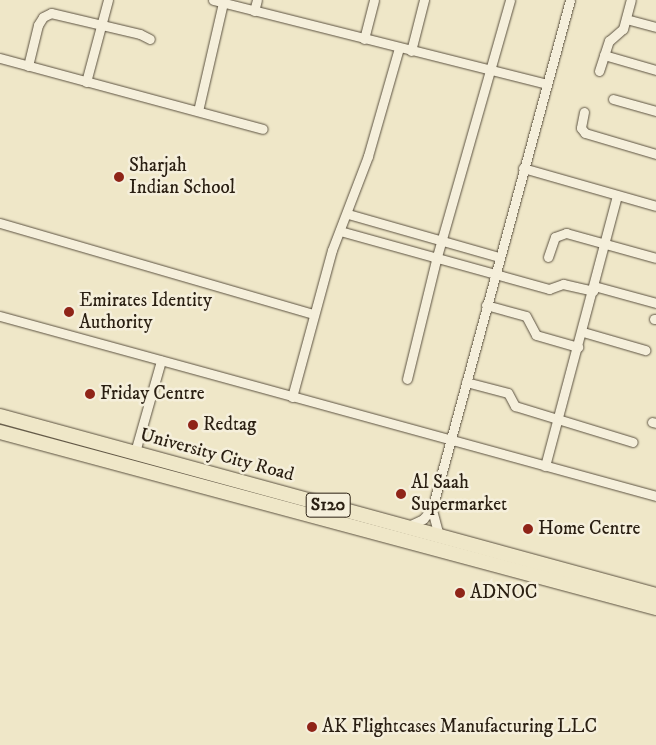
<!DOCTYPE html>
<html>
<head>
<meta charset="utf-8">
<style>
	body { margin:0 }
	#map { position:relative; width:656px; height:745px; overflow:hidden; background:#efe7c8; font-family:"IM FELL DW Pica",serif }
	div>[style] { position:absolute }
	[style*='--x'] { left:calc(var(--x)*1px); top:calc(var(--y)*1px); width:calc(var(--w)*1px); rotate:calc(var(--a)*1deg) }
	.roads { filter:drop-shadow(0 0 1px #5b5140) drop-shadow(0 0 1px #5b5140) }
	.street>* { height:9px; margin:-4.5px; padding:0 4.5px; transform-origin:4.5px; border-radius:4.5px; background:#f5efdb }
	.primary>* { height:14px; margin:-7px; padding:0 7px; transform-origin:7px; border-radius:7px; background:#efe7c8 }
	.dots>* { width:14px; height:14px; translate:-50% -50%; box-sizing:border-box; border:2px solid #f5efdb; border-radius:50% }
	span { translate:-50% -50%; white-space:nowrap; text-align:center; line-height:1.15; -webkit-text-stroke:5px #f5efdb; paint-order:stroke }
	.shield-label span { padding:1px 4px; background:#f5efdb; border:1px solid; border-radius:4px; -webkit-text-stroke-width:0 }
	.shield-label { font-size:18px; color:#2a1f12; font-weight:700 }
	.poi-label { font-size:19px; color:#2a1f12 }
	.left { translate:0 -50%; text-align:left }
	.street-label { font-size:19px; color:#2a1f12 }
</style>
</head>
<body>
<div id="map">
	<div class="roads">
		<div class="street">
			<i style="--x:213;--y:0;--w:344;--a:14.1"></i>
			<i style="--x:254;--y:11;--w:11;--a:-75"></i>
			<i style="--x:626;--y:19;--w:31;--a:15"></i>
			<i style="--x:364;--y:39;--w:40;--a:-75.6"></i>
			<i style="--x:411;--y:51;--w:53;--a:-75.7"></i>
			<i style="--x:604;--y:55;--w:54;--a:16.1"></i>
			<i style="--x:0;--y:58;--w:272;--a:15.1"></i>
			<i style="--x:28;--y:66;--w:42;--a:-76.3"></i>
			<i style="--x:38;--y:25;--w:9;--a:-58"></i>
			<i style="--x:43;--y:17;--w:9;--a:-27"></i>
			<i style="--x:51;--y:13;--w:91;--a:13.3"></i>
			<i style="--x:140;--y:34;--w:11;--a:27"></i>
			<i style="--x:599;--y:71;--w:32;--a:-72"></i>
			<i style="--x:609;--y:41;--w:18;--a:-41"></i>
			<i style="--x:623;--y:29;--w:30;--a:-75"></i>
			<i style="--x:86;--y:82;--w:85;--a:-75"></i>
			<i style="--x:613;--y:99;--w:45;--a:15.6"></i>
			<i style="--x:198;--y:111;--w:111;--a:-77"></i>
			<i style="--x:584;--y:112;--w:16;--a:101"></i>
			<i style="--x:581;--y:128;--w:6;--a:51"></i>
			<i style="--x:585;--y:133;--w:74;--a:16.5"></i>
			<i style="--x:523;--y:168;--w:138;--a:15.9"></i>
			<i style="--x:348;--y:214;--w:157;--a:15.9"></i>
			<i style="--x:0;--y:223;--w:327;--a:16.2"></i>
			<i style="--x:340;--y:231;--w:217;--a:15.5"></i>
			<i style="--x:549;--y:289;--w:15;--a:-20"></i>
			<i style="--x:563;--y:284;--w:31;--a:13"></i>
			<i style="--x:548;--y:257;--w:21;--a:-71"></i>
			<i style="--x:555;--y:237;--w:12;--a:-20"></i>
			<i style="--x:566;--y:233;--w:93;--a:15.5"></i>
			<i style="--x:594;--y:286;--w:64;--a:15.3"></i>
			<i style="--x:486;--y:305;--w:41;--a:15.4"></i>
			<i style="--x:526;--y:316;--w:21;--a:62"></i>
			<i style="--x:536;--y:335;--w:44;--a:15.9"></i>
			<i style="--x:0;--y:316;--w:680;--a:15.34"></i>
			<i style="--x:654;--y:319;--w:2;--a:0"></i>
			<i style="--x:583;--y:332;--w:65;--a:16.2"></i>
			<i style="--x:407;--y:379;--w:122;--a:-76.3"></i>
			<i style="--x:436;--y:260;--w:270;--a:-74.1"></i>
			<i style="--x:466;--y:382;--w:43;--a:14.7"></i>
			<i style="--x:508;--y:393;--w:15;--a:62"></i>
			<i style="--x:515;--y:406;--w:123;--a:17"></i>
			<i style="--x:292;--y:397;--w:152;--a:-74.8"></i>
			<i style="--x:332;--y:250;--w:101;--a:-69"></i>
			<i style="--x:368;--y:156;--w:112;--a:-74"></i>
			<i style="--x:652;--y:422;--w:4;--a:14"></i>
			<i style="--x:135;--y:452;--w:95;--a:-74.1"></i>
			<i style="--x:545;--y:466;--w:280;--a:-75.1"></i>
			<i style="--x:406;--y:527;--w:19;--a:-25"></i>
			<i style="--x:423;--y:519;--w:13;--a:-48"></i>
			<i style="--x:439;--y:536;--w:28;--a:-105"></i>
			<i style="--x:432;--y:509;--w:527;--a:-74.83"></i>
		</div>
		<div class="primary">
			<i style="--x:0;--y:416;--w:680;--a:15.26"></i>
			<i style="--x:0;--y:432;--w:679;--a:15.02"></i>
		</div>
	</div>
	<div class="dots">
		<i style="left:119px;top:177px;background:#8f2418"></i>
		<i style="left:69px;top:312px;background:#8f2418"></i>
		<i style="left:90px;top:394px;background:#8f2418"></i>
		<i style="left:193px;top:425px;background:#8f2418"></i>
		<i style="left:401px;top:494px;background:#8f2418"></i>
		<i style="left:528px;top:529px;background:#8f2418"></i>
		<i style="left:460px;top:593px;background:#8f2418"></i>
		<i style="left:312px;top:727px;background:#8f2418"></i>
	</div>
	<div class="shield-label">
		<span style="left:328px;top:505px">S120</span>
	</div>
	<div class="poi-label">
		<span class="left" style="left:129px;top:177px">Sharjah<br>Indian School</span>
		<span class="left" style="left:79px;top:312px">Emirates Identity<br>Authority</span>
		<span class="left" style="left:100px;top:394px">Friday Centre</span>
		<span class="left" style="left:203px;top:425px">Redtag</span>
		<span class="left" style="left:411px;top:494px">Al Saah<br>Supermarket</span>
		<span class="left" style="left:538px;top:529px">Home Centre</span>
		<span class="left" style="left:470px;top:593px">ADNOC</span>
		<span class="left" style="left:322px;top:727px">AK Flightcases Manufacturing LLC</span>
	</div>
	<div class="street-label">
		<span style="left:217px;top:455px;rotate:15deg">University City Road</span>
	</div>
</div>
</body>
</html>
